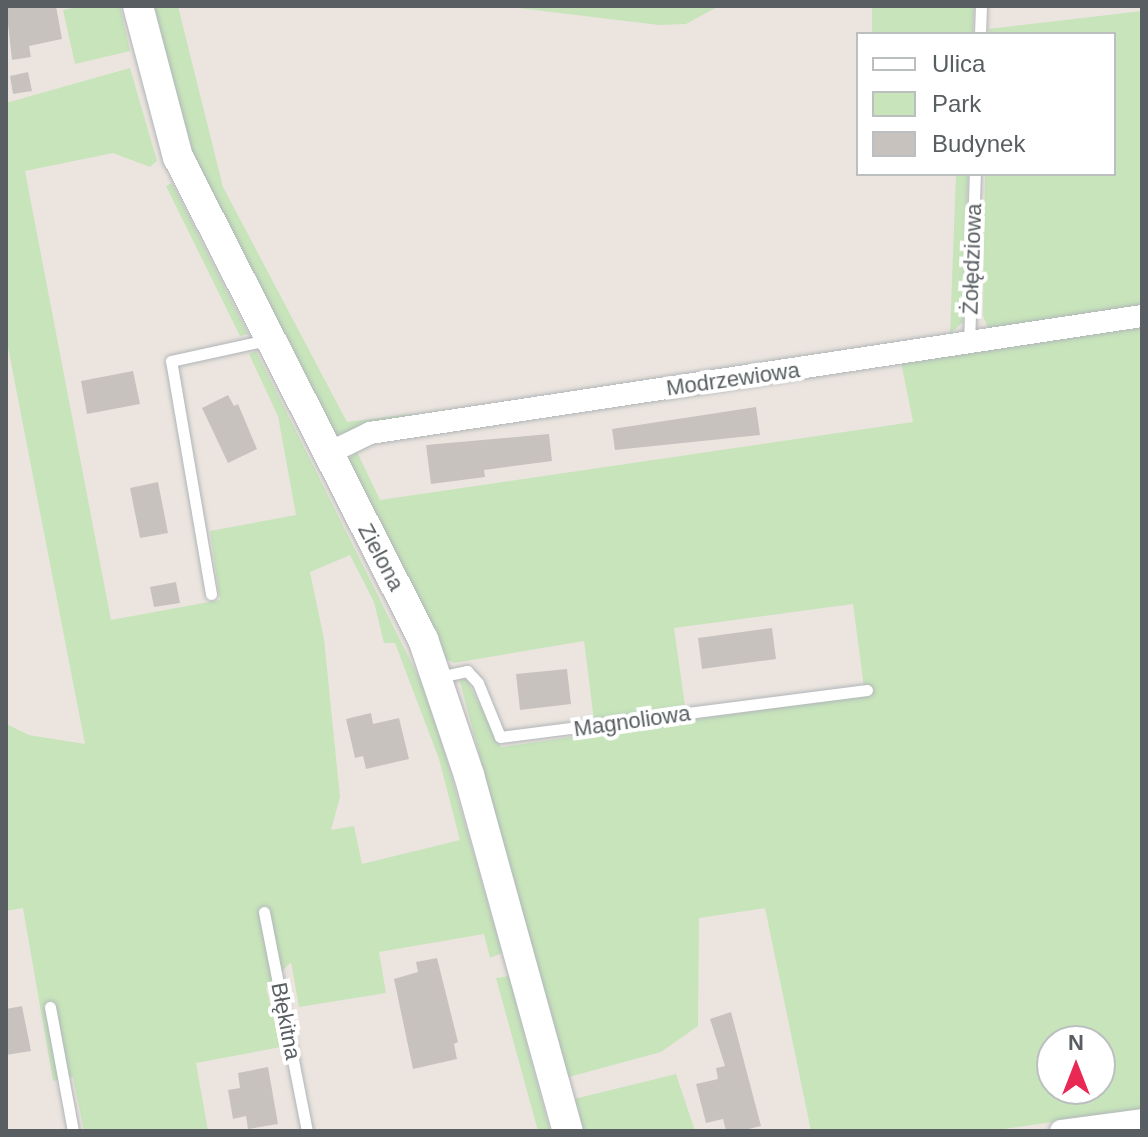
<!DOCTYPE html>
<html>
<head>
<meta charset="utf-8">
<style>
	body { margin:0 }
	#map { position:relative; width:1148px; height:1137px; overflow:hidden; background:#ece5df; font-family:Arial,sans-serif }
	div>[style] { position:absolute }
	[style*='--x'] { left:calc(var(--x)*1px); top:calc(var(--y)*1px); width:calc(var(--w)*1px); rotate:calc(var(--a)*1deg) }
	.green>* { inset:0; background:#c7e4bb }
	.building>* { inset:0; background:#c8c2bf }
	.roads { filter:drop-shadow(0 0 2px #b0b5b8) drop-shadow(0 0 2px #b0b5b8) }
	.lane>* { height:11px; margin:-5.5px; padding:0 5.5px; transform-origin:5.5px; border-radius:5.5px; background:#fff }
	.street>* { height:22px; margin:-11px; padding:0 11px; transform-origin:11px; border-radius:11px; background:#fff }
	.secondary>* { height:30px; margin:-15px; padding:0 15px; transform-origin:15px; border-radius:15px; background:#fff }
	span { translate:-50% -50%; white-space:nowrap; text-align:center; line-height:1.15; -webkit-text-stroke:8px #fff; paint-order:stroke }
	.street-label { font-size:22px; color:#585e61 }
	.frame { position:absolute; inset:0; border:8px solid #585e61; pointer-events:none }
	.legend { position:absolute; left:856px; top:32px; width:260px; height:144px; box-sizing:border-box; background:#fff; border:2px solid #bcbfc0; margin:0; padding:10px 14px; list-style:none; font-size:24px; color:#585e61 }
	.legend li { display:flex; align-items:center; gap:16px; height:40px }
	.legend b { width:40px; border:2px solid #bcbfc0 }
	.north { position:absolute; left:1036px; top:1025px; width:80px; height:80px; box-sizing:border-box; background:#fff; border:2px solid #bcbfc0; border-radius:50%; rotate:0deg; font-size:22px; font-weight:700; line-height:32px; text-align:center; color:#585e61 }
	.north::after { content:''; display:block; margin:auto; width:28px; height:36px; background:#e92853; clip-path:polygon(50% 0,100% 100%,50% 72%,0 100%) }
</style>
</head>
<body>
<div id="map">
	<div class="green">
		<i style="clip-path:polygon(82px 6px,120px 6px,130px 51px,75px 64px,63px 10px)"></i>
		<i style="clip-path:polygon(150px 6px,178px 6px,223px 187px,347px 422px,418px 413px,335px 436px,196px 169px)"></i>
		<i style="clip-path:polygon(502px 6px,719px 6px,686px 24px,659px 25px)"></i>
		<i style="clip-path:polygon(872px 6px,974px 6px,973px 34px,872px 34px)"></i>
		<i style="clip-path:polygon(1142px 11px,1142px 305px,989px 330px,983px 316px,985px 174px,1114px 174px,1114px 34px,989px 34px,989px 29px)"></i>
		<i style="clip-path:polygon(evenodd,130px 68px,157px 161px,150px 167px,113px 153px,25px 171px,111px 620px,220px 600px,210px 531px,296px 515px,278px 416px,249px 354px,256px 351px,429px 698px,502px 953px,490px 958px,484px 934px,379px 952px,386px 993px,299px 1007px,291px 962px,266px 988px,281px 1047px,196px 1063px,208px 1131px,84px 1131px,73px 1077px,53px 1081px,23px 908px,6px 911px,6px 724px,29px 735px,85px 744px,6px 337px,6px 103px,130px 68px,350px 555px,374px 602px,384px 643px,395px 643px,439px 759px,460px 840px,362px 864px,354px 826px,331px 830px,340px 797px,324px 639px,310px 572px,350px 555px)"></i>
		<i style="clip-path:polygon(956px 174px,968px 174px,963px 322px,950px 334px)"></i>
		<i style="clip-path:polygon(172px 183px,248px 334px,240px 336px,166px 186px)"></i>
		<i style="clip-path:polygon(evenodd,1142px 323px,1142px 1109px,990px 1131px,811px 1131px,765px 908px,699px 918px,698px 1026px,661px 1052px,565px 1078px,459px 678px,467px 680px,501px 747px,865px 695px,853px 604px,674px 628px,685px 706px,594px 720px,584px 641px,454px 663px,443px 657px,347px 461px,357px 452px,380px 500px,913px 422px,901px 362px,1142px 323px,1052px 1041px,1100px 1041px,1100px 1089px,1052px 1089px,1052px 1041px)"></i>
		<i style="clip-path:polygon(509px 976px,528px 1049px,550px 1131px,538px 1131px,496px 978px)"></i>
		<i style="clip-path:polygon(676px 1074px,695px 1131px,579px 1131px,570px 1100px)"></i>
	</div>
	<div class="building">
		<i style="clip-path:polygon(6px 6px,56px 6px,62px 39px,29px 46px,31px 57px,12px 60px)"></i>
		<i style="clip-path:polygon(28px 72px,32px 91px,13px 94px,10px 76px)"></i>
		<i style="clip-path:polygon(133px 371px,140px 404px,87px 414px,81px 381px)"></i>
		<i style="clip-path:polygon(228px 395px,234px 406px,238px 404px,257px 449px,228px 463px,202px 408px)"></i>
		<i style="clip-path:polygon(756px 407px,760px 435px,615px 450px,612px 429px)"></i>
		<i style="clip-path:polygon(549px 434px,552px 461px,484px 470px,485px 477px,431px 484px,426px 445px)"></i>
		<i style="clip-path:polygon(158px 482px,168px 533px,140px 538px,130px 488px)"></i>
		<i style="clip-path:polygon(176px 582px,180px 603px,154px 607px,150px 587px)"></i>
		<i style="clip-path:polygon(772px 628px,776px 659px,702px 669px,698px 638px)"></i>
		<i style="clip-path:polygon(567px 669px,571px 704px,520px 710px,516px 674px)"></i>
		<i style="clip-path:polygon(371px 713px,373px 724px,399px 718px,409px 759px,366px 769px,363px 756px,355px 758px,346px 719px)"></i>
		<i style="clip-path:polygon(437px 958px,458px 1042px,454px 1044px,457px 1059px,413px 1069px,394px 979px,418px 972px,416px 962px)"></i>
		<i style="clip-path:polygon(22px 1006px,31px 1051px,6px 1055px,6px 1009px)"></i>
		<i style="clip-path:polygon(731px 1012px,761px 1126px,740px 1131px,726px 1131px,723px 1119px,706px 1123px,696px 1084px,718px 1079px,716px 1068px,725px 1066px,710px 1019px)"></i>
		<i style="clip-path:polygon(268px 1067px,278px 1124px,248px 1129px,246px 1116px,233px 1119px,228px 1090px,240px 1088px,238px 1073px)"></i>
	</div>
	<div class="roads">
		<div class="lane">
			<i style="--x:980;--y:34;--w:28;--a:-88"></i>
			<i style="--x:969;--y:343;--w:169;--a:-88"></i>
			<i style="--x:211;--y:594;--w:236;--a:-99.7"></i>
			<i style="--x:171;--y:361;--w:98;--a:-12.3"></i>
			<i style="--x:439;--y:677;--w:29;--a:-12"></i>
			<i style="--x:467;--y:671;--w:16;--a:47"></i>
			<i style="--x:478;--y:683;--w:58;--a:67.8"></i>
			<i style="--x:500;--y:737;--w:370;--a:-7.3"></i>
			<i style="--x:264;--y:912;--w:223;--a:78.9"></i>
			<i style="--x:50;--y:1007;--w:126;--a:79.5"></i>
		</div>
		<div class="street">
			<i style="--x:327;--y:454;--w:48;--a:-26"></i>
			<i style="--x:370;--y:433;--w:781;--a:-8.62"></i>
			<i style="--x:1061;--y:1131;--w:82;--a:-7.7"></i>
		</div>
		<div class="secondary">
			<i style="--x:138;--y:6;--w:156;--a:75.2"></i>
			<i style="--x:178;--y:157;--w:541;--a:63.06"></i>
			<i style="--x:423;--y:639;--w:144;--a:71.3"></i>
			<i style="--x:469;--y:775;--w:370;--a:74.5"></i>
		</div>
	</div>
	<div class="street-label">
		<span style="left:972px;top:259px;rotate:-88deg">Żołędziowa</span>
		<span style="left:733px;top:379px;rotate:-8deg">Modrzewiowa</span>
		<span style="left:381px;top:557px;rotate:62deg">Zielona</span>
		<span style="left:632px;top:721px;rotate:-8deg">Magnoliowa</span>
		<span style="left:286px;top:1021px;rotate:79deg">Błękitna</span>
	</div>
	<div class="frame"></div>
	<ul class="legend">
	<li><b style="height:10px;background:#fff"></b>Ulica</li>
	<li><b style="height:22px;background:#c7e4bb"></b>Park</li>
	<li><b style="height:22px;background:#c8c2bf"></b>Budynek</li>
	</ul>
	<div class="north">N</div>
</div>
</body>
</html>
